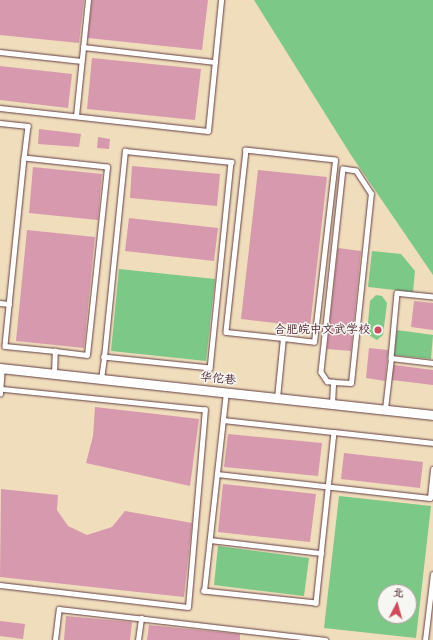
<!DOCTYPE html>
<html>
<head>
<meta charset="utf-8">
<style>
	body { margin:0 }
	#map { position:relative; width:433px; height:640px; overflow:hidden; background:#efddbc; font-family:"Comic Neue","LXGW WenKai TC",sans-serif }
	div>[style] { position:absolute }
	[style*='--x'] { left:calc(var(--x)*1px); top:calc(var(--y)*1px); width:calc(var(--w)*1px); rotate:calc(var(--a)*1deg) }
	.green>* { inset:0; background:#7bc887 }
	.building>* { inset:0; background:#d799ad }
	.roads { filter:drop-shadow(0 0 1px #633c41) drop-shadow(0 0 1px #633c41) }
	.service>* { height:4.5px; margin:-2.25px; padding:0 2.25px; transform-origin:2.25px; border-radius:2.25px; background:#fff }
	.minor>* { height:9px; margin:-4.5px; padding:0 4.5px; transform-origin:4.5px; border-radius:4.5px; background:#fff }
	.dots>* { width:11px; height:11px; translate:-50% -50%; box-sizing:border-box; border:2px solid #f6f6f2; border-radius:50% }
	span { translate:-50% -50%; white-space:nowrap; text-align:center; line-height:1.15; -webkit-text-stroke:3px #f6f6f2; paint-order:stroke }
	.poi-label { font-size:12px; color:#4a1f2b }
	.right { translate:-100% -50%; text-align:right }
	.street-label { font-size:12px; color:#4a1f2b }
	.north { position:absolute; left:377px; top:584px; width:40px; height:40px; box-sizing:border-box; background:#f6f6f2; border:1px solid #b1a0a2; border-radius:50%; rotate:6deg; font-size:11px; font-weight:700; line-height:16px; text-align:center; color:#4a1f2b }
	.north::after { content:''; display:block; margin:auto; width:14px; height:18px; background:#d1495b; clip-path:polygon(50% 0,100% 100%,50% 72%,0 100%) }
</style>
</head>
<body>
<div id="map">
	<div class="green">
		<i style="clip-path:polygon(254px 0,433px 0,433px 275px,351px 155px)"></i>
		<i style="clip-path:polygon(372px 251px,401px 254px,415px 271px,413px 292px,368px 287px)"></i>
		<i style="clip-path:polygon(119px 269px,215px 279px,206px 361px,111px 351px)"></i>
		<i style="clip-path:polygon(376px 295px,382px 296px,387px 303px,383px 335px,377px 340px,367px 334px,370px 301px)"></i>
		<i style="clip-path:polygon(397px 330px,433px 335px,431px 359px,394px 355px)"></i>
		<i style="clip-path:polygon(evenodd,339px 496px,431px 506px,416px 638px,324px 628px,339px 496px,385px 592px,409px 592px,409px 616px,385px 616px,385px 592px)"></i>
		<i style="clip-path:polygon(218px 546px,309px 558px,304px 596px,214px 585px)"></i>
	</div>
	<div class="building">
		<i style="clip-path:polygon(0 0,84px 0,79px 43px,0 35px)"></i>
		<i style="clip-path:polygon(92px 0,208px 0,202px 50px,88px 38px)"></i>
		<i style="clip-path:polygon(92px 58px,201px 69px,195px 120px,87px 109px)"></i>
		<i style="clip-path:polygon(0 66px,72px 74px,68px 108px,0 100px)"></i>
		<i style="clip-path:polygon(39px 129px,81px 134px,79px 147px,38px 144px)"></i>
		<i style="clip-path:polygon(98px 137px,110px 139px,109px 149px,97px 148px)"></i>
		<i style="clip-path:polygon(132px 166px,220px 174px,217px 206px,130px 198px)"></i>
		<i style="clip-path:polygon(33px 167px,102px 174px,98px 220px,29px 213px)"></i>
		<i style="clip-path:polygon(258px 170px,327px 177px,310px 327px,241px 319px)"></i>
		<i style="clip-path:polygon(129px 218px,218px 228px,214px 261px,125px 251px)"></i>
		<i style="clip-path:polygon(27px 230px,95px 237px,84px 348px,16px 341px)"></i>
		<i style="clip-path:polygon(338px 248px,361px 251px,351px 351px,327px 349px)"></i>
		<i style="clip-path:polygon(414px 301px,433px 303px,433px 330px,411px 327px)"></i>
		<i style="clip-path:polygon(369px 348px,388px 350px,385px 381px,366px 378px)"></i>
		<i style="clip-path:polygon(394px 365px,433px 370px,433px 385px,392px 380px)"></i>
		<i style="clip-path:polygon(95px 407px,199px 419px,190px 486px,86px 463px,93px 436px)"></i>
		<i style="clip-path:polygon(228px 434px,322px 443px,318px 476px,224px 467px)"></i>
		<i style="clip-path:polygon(344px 453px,423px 462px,420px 488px,341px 479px)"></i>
		<i style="clip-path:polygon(223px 484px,316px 494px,310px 542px,218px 532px)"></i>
		<i style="clip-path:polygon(1px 489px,58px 495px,57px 510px,68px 526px,87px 535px,112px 527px,125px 511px,192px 523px,184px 597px,0 577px)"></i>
		<i style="clip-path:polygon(66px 616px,132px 622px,130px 640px,64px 640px)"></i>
		<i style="clip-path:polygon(0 621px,25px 624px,23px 639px,0 636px)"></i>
		<i style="clip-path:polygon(149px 625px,240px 634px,240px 640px,147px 640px)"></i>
	</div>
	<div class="roads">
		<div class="service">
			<i style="--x:83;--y:47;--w:133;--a:6.5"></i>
			<i style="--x:0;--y:52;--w:82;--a:6.3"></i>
			<i style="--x:0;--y:108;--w:209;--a:6.3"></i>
			<i style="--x:208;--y:131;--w:132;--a:-84.3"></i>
			<i style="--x:76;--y:116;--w:117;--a:-84.1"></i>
			<i style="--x:0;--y:123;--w:28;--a:6"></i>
			<i style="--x:28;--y:126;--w:32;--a:97"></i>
			<i style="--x:433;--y:297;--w:36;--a:-174"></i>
			<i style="--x:397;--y:293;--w:65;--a:95.3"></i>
			<i style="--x:391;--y:358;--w:42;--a:6.8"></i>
			<i style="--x:0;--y:303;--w:9;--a:6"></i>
			<i style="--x:54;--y:374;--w:23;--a:-88"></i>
			<i style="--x:55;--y:351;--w:32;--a:7"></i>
			<i style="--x:87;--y:355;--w:189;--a:-83.9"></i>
			<i style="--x:107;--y:167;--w:83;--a:-173.8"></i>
			<i style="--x:24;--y:158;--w:189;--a:95.8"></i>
			<i style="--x:5;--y:346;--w:50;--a:5.7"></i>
			<i style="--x:101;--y:379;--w:22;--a:-82"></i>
			<i style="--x:104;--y:357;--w:207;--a:-84.2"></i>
			<i style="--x:125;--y:151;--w:107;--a:5.9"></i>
			<i style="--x:231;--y:162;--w:207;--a:95.8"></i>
			<i style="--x:210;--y:368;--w:107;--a:-174.1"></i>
			<i style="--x:0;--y:394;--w:26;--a:-86"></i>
			<i style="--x:277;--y:398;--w:60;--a:-84.3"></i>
			<i style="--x:283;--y:338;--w:31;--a:7"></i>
			<i style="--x:314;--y:342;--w:183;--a:-83.4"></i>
			<i style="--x:335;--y:160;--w:90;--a:-173.6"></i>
			<i style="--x:246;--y:150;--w:183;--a:96.3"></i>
			<i style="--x:226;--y:332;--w:57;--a:6"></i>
			<i style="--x:332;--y:404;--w:22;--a:-87"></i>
			<i style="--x:333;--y:382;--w:18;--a:3"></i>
			<i style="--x:351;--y:383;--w:190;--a:-84"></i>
			<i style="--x:371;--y:194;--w:27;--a:-123"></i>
			<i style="--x:356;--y:171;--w:13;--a:-171"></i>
			<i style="--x:343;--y:169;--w:204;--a:96.2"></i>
			<i style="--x:321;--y:372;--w:11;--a:56"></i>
			<i style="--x:327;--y:381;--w:6;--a:9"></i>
			<i style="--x:385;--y:409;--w:51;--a:-83.3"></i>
			<i style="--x:223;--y:420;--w:112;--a:6.2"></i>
			<i style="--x:334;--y:432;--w:172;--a:96"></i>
			<i style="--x:316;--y:603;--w:113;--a:-173.9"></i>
			<i style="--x:204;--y:591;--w:200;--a:-83.7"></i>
			<i style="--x:334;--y:432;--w:100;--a:6.3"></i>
			<i style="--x:217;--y:474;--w:214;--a:6.4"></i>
			<i style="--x:430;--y:498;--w:29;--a:-84"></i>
			<i style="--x:210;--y:540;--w:112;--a:6.7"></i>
			<i style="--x:0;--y:585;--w:189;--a:6.7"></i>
			<i style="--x:188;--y:607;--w:198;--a:-85.1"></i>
			<i style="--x:205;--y:410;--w:206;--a:-174.2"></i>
			<i style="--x:55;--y:640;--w:31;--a:-83"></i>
			<i style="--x:59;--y:609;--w:268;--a:6.6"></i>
			<i style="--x:138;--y:640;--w:22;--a:-82"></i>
			<i style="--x:425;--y:640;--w:66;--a:-83.1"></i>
		</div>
		<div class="minor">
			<i style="--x:0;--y:368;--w:436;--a:6.2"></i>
		</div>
	</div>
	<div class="dots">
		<i style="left:378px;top:330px;background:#d1495b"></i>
	</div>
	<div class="poi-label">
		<span class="right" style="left:370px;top:330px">合肥皖中文武学校</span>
	</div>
	<div class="street-label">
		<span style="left:218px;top:379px;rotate:6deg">华佗巷</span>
	</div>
	<div class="north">北</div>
</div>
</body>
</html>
